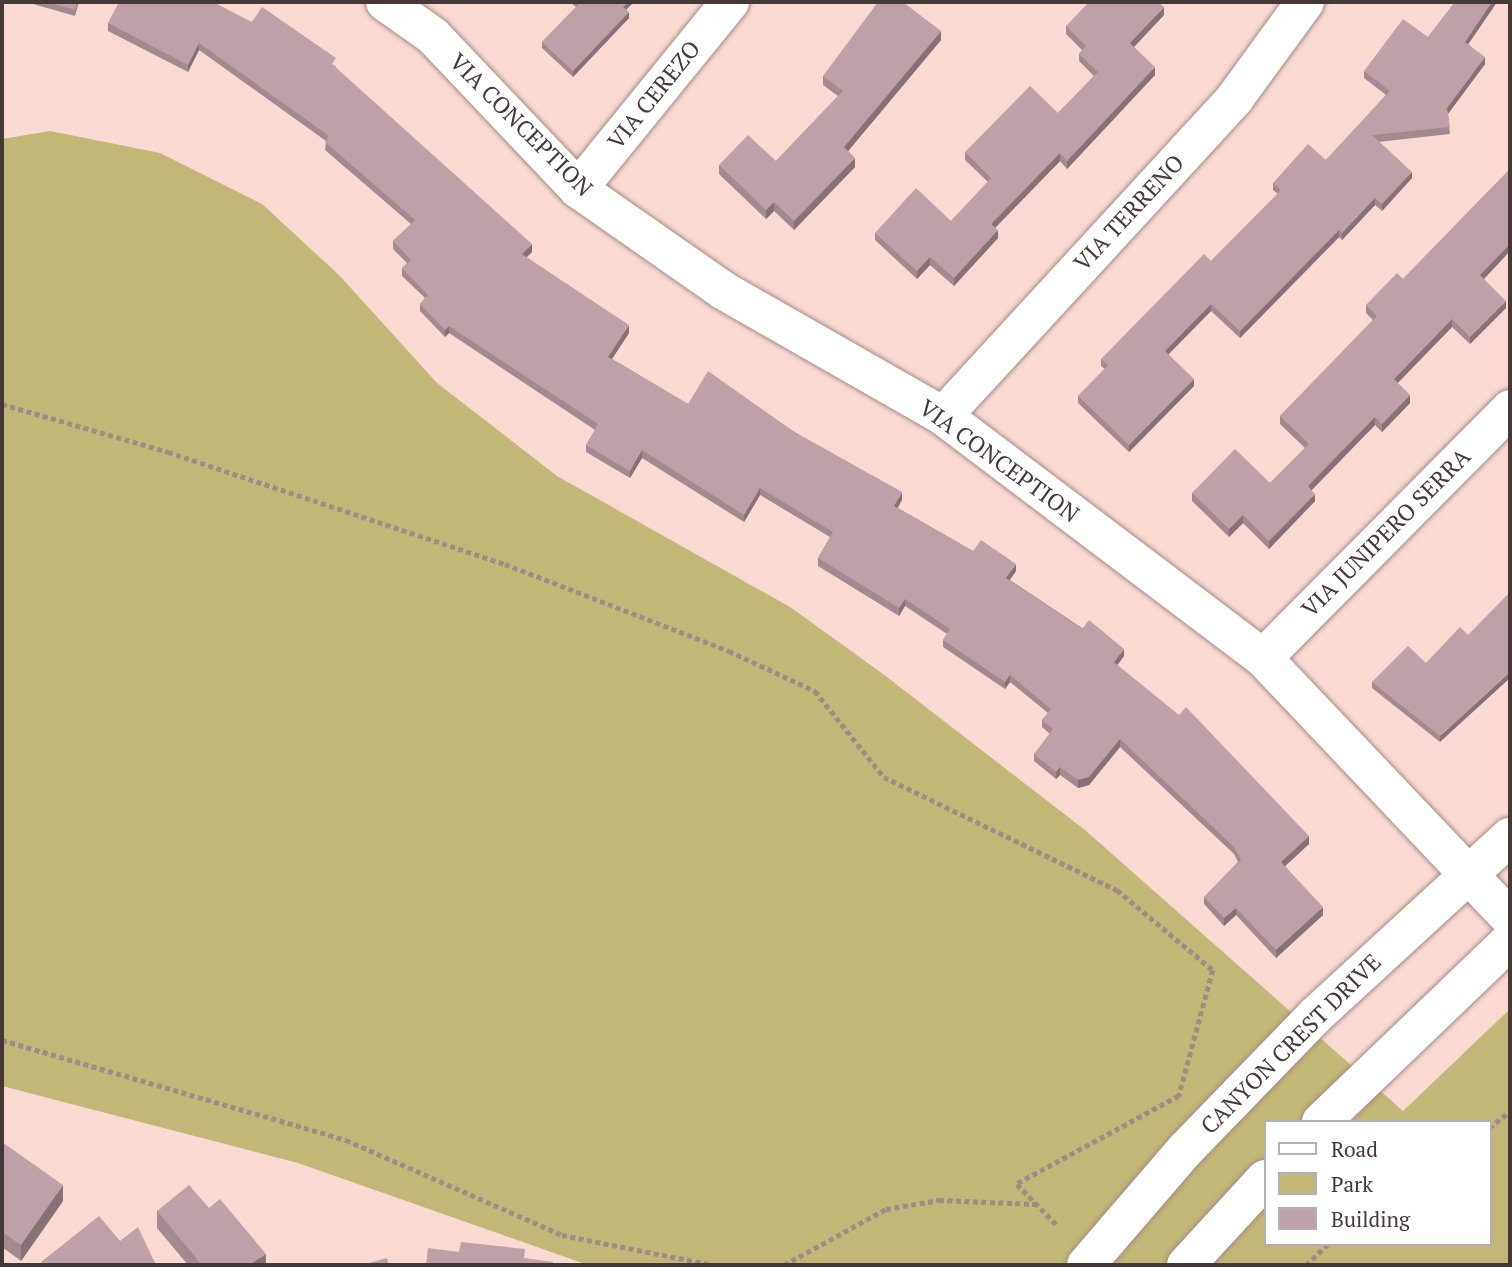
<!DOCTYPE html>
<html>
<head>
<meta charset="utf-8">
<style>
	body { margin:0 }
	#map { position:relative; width:1512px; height:1267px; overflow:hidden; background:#f9dad3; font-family:"PT Serif",serif }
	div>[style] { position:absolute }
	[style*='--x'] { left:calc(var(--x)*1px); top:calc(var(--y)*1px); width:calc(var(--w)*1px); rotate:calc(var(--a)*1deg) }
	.green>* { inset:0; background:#c1b776 }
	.path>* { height:4.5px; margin-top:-2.25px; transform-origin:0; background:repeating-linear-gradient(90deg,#a18b87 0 5px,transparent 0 8.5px) }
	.roads { filter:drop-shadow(0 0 2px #a58a83) drop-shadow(0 0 2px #a58a83) }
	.minor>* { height:38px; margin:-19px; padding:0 19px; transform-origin:19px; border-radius:19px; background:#fff }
	.major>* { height:38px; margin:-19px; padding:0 19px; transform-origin:19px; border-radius:19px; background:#fff }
	.wall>* { inset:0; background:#a38a90 }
	.shaded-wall>* { inset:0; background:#857176 }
	.building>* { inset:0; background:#bea1a8 }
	span { translate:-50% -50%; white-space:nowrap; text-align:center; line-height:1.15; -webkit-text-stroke:6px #fff; paint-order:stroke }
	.street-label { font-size:23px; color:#453937 }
	.frame { position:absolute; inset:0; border:4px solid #453937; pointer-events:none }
	.legend { position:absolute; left:1264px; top:1120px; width:228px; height:126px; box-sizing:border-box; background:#fff; border:2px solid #b5b0af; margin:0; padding:9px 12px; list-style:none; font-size:21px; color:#453937 }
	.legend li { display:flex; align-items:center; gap:14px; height:35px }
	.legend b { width:35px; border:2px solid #b5b0af }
</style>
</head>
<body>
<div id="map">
	<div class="green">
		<i style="clip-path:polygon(evenodd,50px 131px,160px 153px,262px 204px,339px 275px,437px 383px,557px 476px,790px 607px,883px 674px,1085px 830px,1403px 1111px,1510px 1009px,1510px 1265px,588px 1265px,298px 1163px,2px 1086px,2px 139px,50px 131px,1265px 1122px,1489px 1122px,1489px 1244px,1265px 1244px,1265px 1122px)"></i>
	</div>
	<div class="path">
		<i style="--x:2;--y:404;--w:173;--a:16.1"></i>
		<i style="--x:168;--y:452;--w:355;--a:18.4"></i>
		<i style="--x:505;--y:564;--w:240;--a:21.2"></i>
		<i style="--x:729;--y:651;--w:95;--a:24.9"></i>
		<i style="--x:815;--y:691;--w:110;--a:51.3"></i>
		<i style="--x:884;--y:777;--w:259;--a:25.9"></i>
		<i style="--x:1117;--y:890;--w:125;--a:39.8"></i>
		<i style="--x:1213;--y:970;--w:131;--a:105.1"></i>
		<i style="--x:1179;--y:1096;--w:184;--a:151.5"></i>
		<i style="--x:1017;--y:1184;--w:57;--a:45.7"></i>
		<i style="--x:2;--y:1040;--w:358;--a:16.2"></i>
		<i style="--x:346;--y:1140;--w:236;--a:23.7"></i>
		<i style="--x:562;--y:1235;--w:154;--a:11.2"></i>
		<i style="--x:1489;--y:1128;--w:27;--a:-39"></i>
		<i style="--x:784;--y:1265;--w:116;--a:-28.8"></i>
		<i style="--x:886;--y:1209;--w:54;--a:-9.6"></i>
		<i style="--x:939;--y:1200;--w:96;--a:2.4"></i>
		<i style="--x:1306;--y:1265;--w:30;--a:-44"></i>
	</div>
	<div class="roads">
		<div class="minor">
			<i style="--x:385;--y:2;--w:59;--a:35.3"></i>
			<i style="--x:433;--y:36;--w:211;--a:46.5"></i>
			<i style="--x:578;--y:189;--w:178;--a:34.9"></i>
			<i style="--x:724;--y:291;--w:252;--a:29.7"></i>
			<i style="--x:943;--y:416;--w:401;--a:37.1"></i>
			<i style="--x:1263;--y:658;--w:359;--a:46.5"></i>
			<i style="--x:578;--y:189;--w:241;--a:-50.9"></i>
			<i style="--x:943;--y:416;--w:432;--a:-47.4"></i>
			<i style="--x:1235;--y:98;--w:119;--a:-53.9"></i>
			<i style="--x:1263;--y:658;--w:351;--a:-45.2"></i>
		</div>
		<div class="major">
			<i style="--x:1321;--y:1122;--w:262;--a:-43.8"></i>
			<i style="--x:1086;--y:1265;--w:152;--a:-49.3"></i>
			<i style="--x:1185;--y:1150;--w:187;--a:-45.9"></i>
			<i style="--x:1315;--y:1016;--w:265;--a:-42.6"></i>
			<i style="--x:1186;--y:1265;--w:117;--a:-47.4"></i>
		</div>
	</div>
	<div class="wall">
		<i style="clip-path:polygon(26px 2px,79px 2px,75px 16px)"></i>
		<i style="clip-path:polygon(570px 2px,634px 2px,626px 9px,629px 18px,573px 77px,542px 48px,542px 42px,576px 7px)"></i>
		<i style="clip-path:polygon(1455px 2px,1497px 2px,1468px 44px,1485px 64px,1448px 114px,1450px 134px,1378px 142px,1412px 178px,1382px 211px,1375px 205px,1342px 240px,1339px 237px,1240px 338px,1211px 311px,1168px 354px,1194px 386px,1129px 452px,1078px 403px,1078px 396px,1105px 369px,1101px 366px,1101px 359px,1211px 261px,1278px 194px,1273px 190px,1273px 183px,1326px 160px,1386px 95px,1364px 78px,1364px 71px,1428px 37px)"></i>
		<i style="clip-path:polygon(1164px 15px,1134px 47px,1155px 75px,1067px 169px,1060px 161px,995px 228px,998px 238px,954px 286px,930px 265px,917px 279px,875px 240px,875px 233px,951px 221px,988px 182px,965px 160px,965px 152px,1058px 113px,1094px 76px,1079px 61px,1079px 54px,1082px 50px,1066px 34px,1066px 26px)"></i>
		<i style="clip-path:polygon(108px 23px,336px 66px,335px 67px,532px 252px,526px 257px,629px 333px,612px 359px,688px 404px,793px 431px,902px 500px,898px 508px,973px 551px,1016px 571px,1010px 580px,1124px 656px,1117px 665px,1309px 844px,1285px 866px,1323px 915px,1276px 958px,1236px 915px,1224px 926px,1204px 904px,1204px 897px,1238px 862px,1234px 854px,1120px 747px,1089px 785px,1078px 788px,1060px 775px,1056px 779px,1034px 761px,1034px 754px,1050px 734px,1042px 727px,1042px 720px,1048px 713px,1010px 682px,1005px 689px,943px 647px,943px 640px,947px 634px,905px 606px,899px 616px,818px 566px,818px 558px,830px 537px,760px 495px,744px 522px,642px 458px,630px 478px,586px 452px,586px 445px,595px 430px,449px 333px,445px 337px,420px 311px,420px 304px,425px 298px,402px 276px,402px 268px,407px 263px,393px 249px,393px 241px,411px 224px,325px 150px,326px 141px,199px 50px,188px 72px,108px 31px)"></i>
		<i style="clip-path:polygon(941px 40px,848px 151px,855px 167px,794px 230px,774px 211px,766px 219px,719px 174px,719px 165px,776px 161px,838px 96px,823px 85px,823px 76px)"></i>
		<i style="clip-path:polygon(1510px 169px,1510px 251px,1484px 279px,1506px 308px,1470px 344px,1452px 327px,1397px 383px,1410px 403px,1382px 432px,1375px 425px,1311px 490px,1315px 501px,1269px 549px,1243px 523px,1229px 537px,1192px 501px,1192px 493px,1270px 483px,1305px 448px,1280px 424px,1280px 416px,1373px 320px,1366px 313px,1366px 305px,1403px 279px)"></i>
		<i style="clip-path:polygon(1468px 635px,1440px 742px,1372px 688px,1372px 682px,1426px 663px)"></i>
		<i style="clip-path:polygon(2px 1142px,63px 1201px,21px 1261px,2px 1247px)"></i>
		<i style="clip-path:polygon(209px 1208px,266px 1265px,188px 1265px,157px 1228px,157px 1211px)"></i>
	</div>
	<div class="shaded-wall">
		<i style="clip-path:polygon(628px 2px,634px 2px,623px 13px,623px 7px)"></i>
		<i style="clip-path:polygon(1492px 2px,1497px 2px,1465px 49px,1465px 42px)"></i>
		<i style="clip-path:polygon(1164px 7px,1164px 15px,1130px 51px,1130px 43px)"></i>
		<i style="clip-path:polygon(629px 12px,629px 18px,573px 77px,573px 71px)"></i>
		<i style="clip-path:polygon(941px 31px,941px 40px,844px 156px,844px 147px)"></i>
		<i style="clip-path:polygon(199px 43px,199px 50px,188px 72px,188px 65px)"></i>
		<i style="clip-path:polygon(1485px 57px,1485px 64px,1447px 115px,1447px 108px)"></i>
		<i style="clip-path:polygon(1155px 67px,1155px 75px,1067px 169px,1067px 161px)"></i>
		<i style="clip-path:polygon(1060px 153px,1060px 161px,991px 232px,991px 224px)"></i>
		<i style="clip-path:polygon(855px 158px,855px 167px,794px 230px,794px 221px)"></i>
		<i style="clip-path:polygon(1412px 172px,1412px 178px,1382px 211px,1382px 204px)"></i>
		<i style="clip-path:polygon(1375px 198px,1375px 205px,1342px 240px,1342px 233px)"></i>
		<i style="clip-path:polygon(774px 202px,774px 211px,766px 219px,766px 210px)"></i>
		<i style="clip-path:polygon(998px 230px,998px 238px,954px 286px,954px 278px)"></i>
		<i style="clip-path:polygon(1339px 230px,1339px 237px,1240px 338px,1240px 331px)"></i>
		<i style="clip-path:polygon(532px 244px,532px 252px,522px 262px,522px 254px)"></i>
		<i style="clip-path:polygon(1510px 244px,1510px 251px,1480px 283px,1480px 275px)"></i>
		<i style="clip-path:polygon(930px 257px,930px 265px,917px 279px,917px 271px)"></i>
		<i style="clip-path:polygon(1506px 301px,1506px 308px,1470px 344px,1470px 337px)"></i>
		<i style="clip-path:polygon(1211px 304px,1211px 311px,1165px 358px,1165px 351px)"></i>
		<i style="clip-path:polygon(1452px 319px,1452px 327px,1394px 387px,1394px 379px)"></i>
		<i style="clip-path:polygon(629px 325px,629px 333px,608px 365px,608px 357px)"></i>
		<i style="clip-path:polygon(449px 326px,449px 333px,445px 337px,445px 330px)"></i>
		<i style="clip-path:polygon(1194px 379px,1194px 386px,1129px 452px,1129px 445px)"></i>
		<i style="clip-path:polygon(1410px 395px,1410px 403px,1382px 432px,1382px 424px)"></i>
		<i style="clip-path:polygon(1375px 417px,1375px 425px,1308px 494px,1308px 486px)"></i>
		<i style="clip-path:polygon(642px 450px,642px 458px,630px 478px,630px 471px)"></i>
		<i style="clip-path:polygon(760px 488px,760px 495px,744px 522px,744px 515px)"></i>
		<i style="clip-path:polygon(902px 492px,902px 500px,894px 513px,894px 506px)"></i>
		<i style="clip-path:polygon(1315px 494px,1315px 501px,1269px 549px,1269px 541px)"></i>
		<i style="clip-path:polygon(1243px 515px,1243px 523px,1229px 537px,1229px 529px)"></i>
		<i style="clip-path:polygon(1016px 564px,1016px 571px,1006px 585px,1006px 578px)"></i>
		<i style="clip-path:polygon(905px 599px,905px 606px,899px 616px,899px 608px)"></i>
		<i style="clip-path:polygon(1124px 649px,1124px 656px,1114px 670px,1114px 662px)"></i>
		<i style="clip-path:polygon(1510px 672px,1510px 678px,1440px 742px,1440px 736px)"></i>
		<i style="clip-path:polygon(1010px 675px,1010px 682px,1005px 689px,1005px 682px)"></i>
		<i style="clip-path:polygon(1120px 739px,1120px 747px,1089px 785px,1078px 788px,1078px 780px)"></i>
		<i style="clip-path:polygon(1060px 767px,1060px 775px,1056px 779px,1056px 772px)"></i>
		<i style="clip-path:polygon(1309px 836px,1309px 844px,1281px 870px,1281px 862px)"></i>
		<i style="clip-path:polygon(1323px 907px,1323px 915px,1276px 958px,1276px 950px)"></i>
		<i style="clip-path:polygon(1236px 908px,1236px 915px,1224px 926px,1224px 918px)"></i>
		<i style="clip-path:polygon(63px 1185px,63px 1201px,21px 1261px,21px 1245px)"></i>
		<i style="clip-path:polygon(266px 1254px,266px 1265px,249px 1265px)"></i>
	</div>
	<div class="building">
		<i style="clip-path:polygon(47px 2px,77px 2px,75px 10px)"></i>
		<i style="clip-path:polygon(119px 2px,213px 2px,252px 22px,262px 7px,336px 58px,332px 64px,532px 244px,522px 254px,629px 325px,608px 357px,688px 404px,708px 371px,793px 431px,902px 492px,894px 506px,973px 551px,981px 540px,1016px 564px,1006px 578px,1082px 629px,1089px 620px,1124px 649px,1114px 662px,1179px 715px,1186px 707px,1309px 836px,1281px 862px,1323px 907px,1276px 950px,1236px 908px,1224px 918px,1204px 897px,1241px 860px,1234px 847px,1120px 739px,1089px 777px,1078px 780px,1060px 767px,1056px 772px,1034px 754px,1053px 729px,1042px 720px,1051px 709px,1010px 675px,1005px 682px,943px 640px,950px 629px,905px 599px,899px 608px,818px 558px,833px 532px,760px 488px,744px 515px,642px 450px,630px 471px,586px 445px,598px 424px,449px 326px,445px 330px,420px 304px,428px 295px,402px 268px,411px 260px,393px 241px,415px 220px,325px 142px,329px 136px,199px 43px,188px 65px,108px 23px)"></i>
		<i style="clip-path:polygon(577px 2px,628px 2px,623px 7px,629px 12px,573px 71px,542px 42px,579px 4px)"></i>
		<i style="clip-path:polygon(878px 2px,903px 2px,941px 31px,844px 147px,855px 158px,794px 221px,774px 202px,766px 210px,719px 165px,748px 135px,776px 161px,843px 91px,823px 76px)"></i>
		<i style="clip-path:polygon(1089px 2px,1158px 2px,1164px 7px,1130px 43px,1155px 67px,1067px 161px,1060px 153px,991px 224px,998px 230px,954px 278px,930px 257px,917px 271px,875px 233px,916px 188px,951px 221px,991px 178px,965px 152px,1030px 86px,1058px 113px,1098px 72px,1079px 54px,1086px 46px,1066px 26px)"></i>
		<i style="clip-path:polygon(1455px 2px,1492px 2px,1465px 42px,1485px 57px,1447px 108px,1450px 127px,1372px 135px,1412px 172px,1382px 204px,1375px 198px,1342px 233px,1339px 230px,1240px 331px,1211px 304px,1165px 351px,1194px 379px,1129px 445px,1078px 396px,1108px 365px,1101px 359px,1204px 254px,1211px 261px,1281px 190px,1273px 183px,1308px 144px,1326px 160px,1390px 91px,1364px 71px,1403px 19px,1428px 37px)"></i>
		<i style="clip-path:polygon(1510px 169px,1510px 244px,1480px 275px,1506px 301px,1470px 337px,1452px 319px,1394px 379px,1410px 395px,1382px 424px,1375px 417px,1308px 486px,1315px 494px,1269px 541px,1243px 515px,1229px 529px,1192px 493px,1235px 449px,1270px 483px,1309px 444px,1280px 416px,1377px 316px,1366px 305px,1397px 273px,1403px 279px)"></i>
		<i style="clip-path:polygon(1510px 592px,1510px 672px,1440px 736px,1372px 682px,1408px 646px,1426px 663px,1460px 627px,1468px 635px)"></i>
		<i style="clip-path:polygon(2px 1142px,63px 1185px,21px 1245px,2px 1232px)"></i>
		<i style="clip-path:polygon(189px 1185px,209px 1208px,220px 1199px,266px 1254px,249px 1265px,202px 1265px,157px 1211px)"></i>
		<i style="clip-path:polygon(99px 1216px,120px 1241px,138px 1227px,156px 1265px,43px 1265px,41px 1262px)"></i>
		<i style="clip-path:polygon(461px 1242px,525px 1249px,524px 1258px,553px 1262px,553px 1265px,426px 1265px,428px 1248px,459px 1252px)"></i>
		<i style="clip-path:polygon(387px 1258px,389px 1265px,362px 1265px)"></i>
	</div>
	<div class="street-label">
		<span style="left:654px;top:95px;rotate:-51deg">VIA CEREZO</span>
		<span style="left:521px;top:125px;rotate:45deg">VIA CONCEPTION</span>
		<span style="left:1129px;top:213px;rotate:-47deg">VIA TERRENO</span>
		<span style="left:999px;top:461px;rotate:36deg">VIA CONCEPTION</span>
		<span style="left:1386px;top:533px;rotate:-45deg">VIA JUNIPERO SERRA</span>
		<span style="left:1291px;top:1044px;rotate:-45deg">CANYON CREST DRIVE</span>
	</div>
	<div class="frame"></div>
	<ul class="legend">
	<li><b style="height:9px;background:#fff"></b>Road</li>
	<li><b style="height:19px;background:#c1b776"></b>Park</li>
	<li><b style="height:19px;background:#bea1a8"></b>Building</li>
	</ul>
</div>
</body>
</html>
